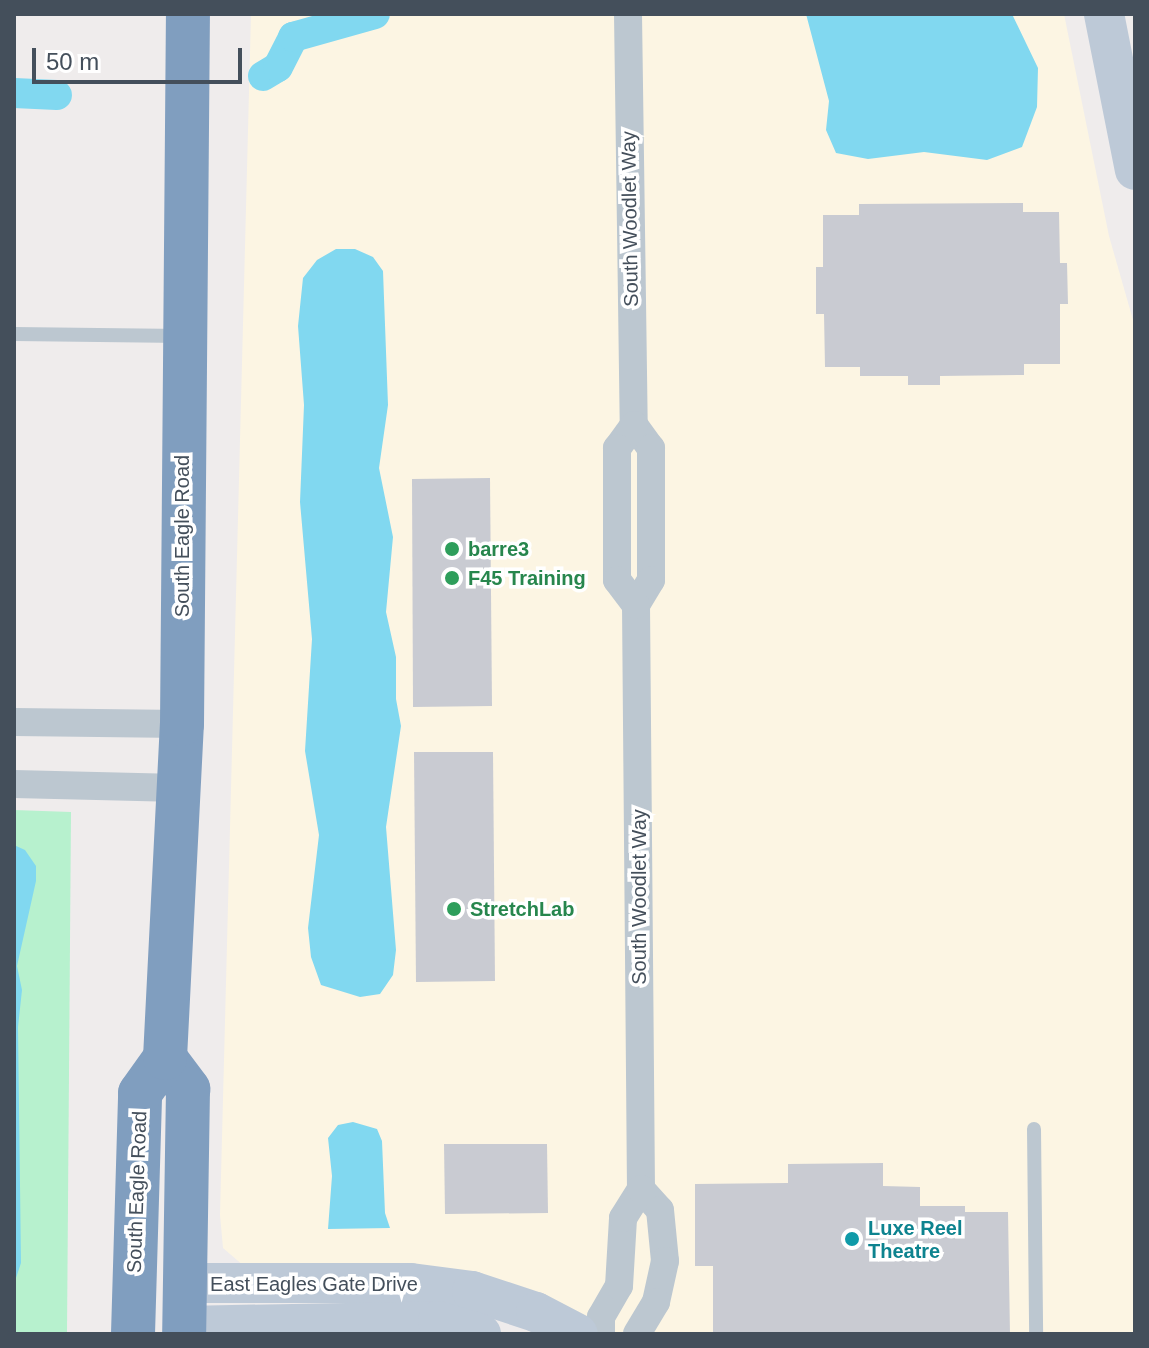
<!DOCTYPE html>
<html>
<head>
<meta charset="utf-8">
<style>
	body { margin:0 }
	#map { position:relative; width:1149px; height:1348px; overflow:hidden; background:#efecec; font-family:Arial,sans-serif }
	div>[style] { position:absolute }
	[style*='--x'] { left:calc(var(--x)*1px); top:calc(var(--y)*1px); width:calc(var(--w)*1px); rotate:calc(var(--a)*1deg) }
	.commercial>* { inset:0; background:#fcf5e3 }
	.green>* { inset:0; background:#b7f1ce }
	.water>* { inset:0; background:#81d8f0 }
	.canal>* { height:30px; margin:-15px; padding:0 15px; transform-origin:15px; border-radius:15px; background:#81d8f0 }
	.building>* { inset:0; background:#c9cbd2 }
	.lane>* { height:14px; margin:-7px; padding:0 7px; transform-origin:7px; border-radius:7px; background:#bcc7d0 }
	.street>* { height:28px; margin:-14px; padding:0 14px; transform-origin:14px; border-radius:14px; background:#bcc7d0 }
	.secondary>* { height:40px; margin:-20px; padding:0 20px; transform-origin:20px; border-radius:20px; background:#bdc9d7 }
	.highway>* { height:44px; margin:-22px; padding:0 22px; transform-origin:22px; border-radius:22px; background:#809ebf }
	.dots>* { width:22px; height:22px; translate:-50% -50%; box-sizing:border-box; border:4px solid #fff; border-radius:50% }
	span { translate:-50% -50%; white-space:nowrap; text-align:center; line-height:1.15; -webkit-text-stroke:7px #fff; paint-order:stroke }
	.street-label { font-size:20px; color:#444f5b }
	.leisure-label { font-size:20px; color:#27864d; font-weight:700 }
	.left { translate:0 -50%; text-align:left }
	.culture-label { font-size:20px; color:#0d838f; font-weight:700 }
	.frame { position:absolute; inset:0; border:16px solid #444f5b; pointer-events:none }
	.scale { position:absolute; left:32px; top:48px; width:210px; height:36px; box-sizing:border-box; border:4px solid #444f5b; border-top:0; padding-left:10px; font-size:24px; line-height:28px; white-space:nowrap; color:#444f5b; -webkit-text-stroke:6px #fff; paint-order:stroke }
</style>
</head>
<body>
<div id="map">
	<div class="commercial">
		<i style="clip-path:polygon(251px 14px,1064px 14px,1109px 236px,1135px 327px,1135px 1334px,609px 1334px,244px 1266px,223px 1248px,220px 1215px)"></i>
	</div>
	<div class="green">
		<i style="clip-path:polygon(14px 810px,71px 812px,67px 1334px,14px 1334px)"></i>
	</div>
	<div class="water">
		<i style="clip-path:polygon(806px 14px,1012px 14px,1038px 68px,1037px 107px,1022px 147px,987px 160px,924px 152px,868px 159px,836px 153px,826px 130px,829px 101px)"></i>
		<i style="clip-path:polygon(336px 249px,355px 249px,373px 257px,383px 271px,388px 405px,379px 468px,393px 537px,386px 612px,396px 657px,396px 699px,401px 726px,386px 827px,396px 950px,393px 975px,380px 994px,360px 997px,321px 985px,311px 957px,308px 928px,319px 835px,305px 751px,312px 639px,300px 502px,304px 405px,298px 326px,303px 278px,317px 260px)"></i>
		<i style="clip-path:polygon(14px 845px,25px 850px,36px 866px,36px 881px,17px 966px,22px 990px,18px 1027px,21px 1263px,14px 1284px)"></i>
		<i style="clip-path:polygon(353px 1122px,377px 1129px,382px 1141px,385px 1213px,390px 1228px,328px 1229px,332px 1176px,328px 1138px,338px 1125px)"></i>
	</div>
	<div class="canal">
		<i style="--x:263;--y:76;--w:17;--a:-31"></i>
		<i style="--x:278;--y:67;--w:34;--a:-63"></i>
		<i style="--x:293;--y:37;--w:85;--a:-15.7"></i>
		<i style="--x:14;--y:93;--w:43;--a:2.7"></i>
	</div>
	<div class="building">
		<i style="clip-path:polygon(1023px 203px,1023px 212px,1059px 212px,1060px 263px,1067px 263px,1068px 304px,1060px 304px,1060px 364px,1024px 364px,1024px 375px,940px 376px,940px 385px,908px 385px,908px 376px,860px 376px,860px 367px,825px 367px,824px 314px,816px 314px,816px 267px,823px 267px,823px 215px,859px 215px,859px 204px)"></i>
		<i style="clip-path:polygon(490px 478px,492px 706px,413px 707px,412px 479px)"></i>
		<i style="clip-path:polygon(414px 752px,493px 752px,495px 981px,416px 982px)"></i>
		<i style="clip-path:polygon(444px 1144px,547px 1144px,548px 1213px,445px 1214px)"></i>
		<i style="clip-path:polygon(883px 1163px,883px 1186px,920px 1187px,920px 1206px,965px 1206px,965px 1212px,1008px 1212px,1010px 1334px,713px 1334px,713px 1266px,695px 1266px,695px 1184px,788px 1183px,788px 1164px)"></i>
	</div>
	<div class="lane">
		<i style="--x:14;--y:334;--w:169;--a:0.7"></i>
		<i style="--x:1034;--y:1129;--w:205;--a:89.4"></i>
	</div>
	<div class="street">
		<i style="--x:628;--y:14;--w:411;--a:89.2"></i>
		<i style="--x:634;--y:425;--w:29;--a:54"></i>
		<i style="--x:651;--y:448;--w:132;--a:90"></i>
		<i style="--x:651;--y:580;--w:29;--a:121"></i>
		<i style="--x:636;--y:605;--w:584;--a:89.51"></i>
		<i style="--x:634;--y:425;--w:29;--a:126"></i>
		<i style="--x:617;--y:448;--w:132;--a:90"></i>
		<i style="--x:617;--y:580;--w:31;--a:53"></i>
		<i style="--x:14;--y:722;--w:168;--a:0.7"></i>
		<i style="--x:14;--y:784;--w:165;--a:1.4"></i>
		<i style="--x:601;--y:1334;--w:17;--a:-90"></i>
		<i style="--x:601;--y:1317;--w:36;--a:-60"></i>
		<i style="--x:619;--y:1286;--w:68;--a:-86.6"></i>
		<i style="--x:623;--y:1218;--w:34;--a:-58"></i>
		<i style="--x:641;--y:1189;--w:28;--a:48"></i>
		<i style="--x:660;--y:1210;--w:51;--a:84.4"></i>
		<i style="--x:665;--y:1261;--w:42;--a:102.4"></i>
		<i style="--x:656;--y:1302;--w:37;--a:121"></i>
	</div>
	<div class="secondary">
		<i style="--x:1104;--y:14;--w:159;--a:78.8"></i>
		<i style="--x:185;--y:1283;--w:226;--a:0"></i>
		<i style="--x:411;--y:1283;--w:62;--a:7.5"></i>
		<i style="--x:472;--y:1291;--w:67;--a:18.2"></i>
		<i style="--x:536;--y:1312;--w:47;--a:27.6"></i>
		<i style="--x:184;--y:1326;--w:254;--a:-1.1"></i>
		<i style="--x:438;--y:1321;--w:45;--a:16.8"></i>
	</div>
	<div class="highway">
		<i style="--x:165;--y:1058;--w:39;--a:53"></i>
		<i style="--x:188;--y:1089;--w:245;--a:90.9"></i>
		<i style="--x:133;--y:1334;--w:241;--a:-88.3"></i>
		<i style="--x:140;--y:1093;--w:43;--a:-54.5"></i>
		<i style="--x:165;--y:1058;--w:334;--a:-87.1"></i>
		<i style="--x:182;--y:724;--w:710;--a:-89.52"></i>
	</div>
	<div class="dots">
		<i style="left:452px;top:549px;background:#2e9e5b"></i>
		<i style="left:452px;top:578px;background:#2e9e5b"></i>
		<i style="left:454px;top:909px;background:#2e9e5b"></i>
		<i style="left:852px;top:1239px;background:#0f9aa8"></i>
	</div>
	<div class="street-label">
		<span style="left:630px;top:219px;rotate:-91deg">South Woodlet Way</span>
		<span style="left:182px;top:536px;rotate:-90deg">South Eagle Road</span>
		<span style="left:639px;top:897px;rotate:-90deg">South Woodlet Way</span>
		<span style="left:137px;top:1192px;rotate:-88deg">South Eagle Road</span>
		<span style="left:314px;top:1284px">East Eagles Gate Drive</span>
	</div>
	<div class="leisure-label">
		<span class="left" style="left:468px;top:549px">barre3</span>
		<span class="left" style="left:468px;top:578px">F45 Training</span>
		<span class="left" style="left:470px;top:909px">StretchLab</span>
	</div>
	<div class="culture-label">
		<span class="left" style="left:868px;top:1240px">Luxe Reel<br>Theatre</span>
	</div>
	<div class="frame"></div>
	<div class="scale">50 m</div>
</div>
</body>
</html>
